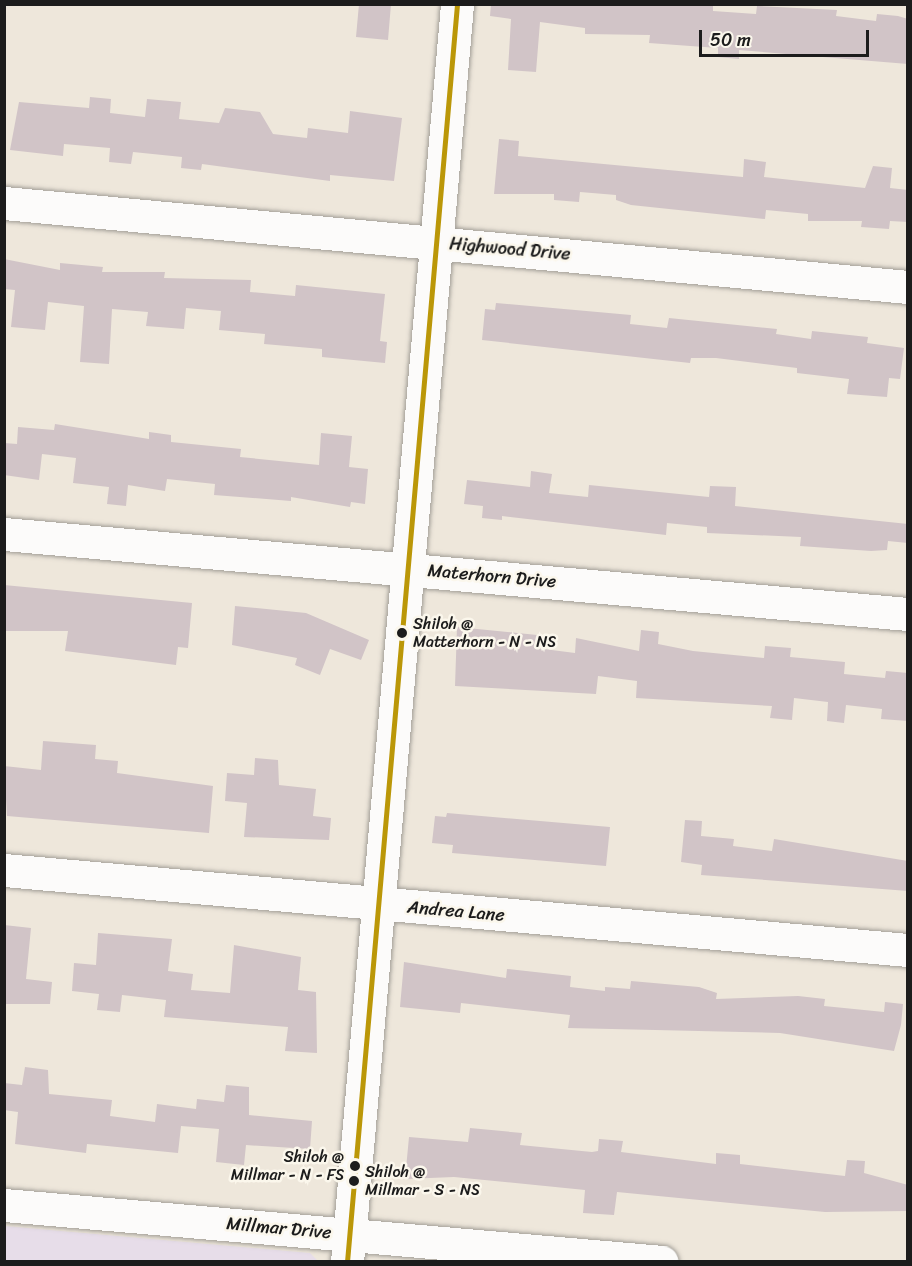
<!DOCTYPE html>
<html>
<head>
<meta charset="utf-8">
<style>
	body { margin:0 }
	#map { position:relative; width:912px; height:1266px; overflow:hidden; background:#eee7db; font-family:Sriracha,sans-serif }
	div>[style] { position:absolute }
	[style*='--x'] { left:calc(var(--x)*1px); top:calc(var(--y)*1px); width:calc(var(--w)*1px); rotate:calc(var(--a)*1deg) }
	.built>* { inset:0; background:#e7dde9 }
	.building>* { inset:0; background:#d1c4c7 }
	.roads { filter:drop-shadow(0 0 2px #a29e97) drop-shadow(0 0 2px #a29e97) }
	.minor>* { height:33px; margin:-16.5px; padding:0 16.5px; transform-origin:16.5px; border-radius:16.5px; background:#fcfbfa }
	.bus-1>* { height:4.5px; margin:-2.25px; padding:0 2.25px; transform-origin:2.25px; border-radius:2.25px; background:#bb9708 }
	.dots>* { width:16px; height:16px; translate:-50% -50%; box-sizing:border-box; border:3px solid #fbf7ec; border-radius:50% }
	span { translate:-50% -50%; white-space:nowrap; text-align:center; line-height:1.15; -webkit-text-stroke:5px #fbf7ec; paint-order:stroke }
	.bus-label { font-size:16px; color:#1c1c1c }
	.left { translate:0 -50%; text-align:left }
	.right { translate:-100% -50%; text-align:right }
	.street-label { font-size:18px; color:#1c1c1c }
	.frame { position:absolute; inset:0; border:6px solid #1c1c1c; pointer-events:none }
	.scale { position:absolute; left:699px; top:30px; width:170px; height:27px; box-sizing:border-box; border:3px solid #1c1c1c; border-top:0; padding-left:8px; font-size:18px; line-height:21px; white-space:nowrap; color:#1c1c1c; -webkit-text-stroke:4px #fbf7ec; paint-order:stroke }
</style>
</head>
<body>
<div id="map">
	<div class="built">
		<i style="clip-path:polygon(5px 1226px,310px 1253px,318px 1261px,5px 1261px)"></i>
	</div>
	<div class="building">
		<i style="clip-path:polygon(359px 4px,391px 4px,388px 40px,356px 37px)"></i>
		<i style="clip-path:polygon(491px 4px,713px 4px,713px 11px,756px 14px,757px 6px,837px 10px,836px 16px,876px 21px,877px 14px,898px 16px,908px 19px,908px 64px,739px 50px,739px 59px,718px 57px,718px 48px,649px 43px,650px 35px,585px 34px,585px 28px,540px 22px,536px 72px,508px 70px,511px 19px,490px 16px)"></i>
		<i style="clip-path:polygon(90px 97px,111px 99px,110px 113px,145px 117px,147px 99px,181px 102px,179px 119px,219px 123px,225px 108px,260px 112px,273px 134px,307px 138px,308px 128px,348px 133px,350px 111px,402px 118px,394px 181px,330px 175px,330px 181px,202px 164px,201px 170px,181px 168px,182px 157px,133px 152px,131px 164px,109px 162px,110px 148px,64px 144px,63px 156px,10px 150px,19px 102px,89px 108px)"></i>
		<i style="clip-path:polygon(499px 139px,519px 141px,518px 156px,743px 177px,744px 159px,766px 162px,764px 177px,865px 188px,873px 166px,892px 168px,890px 188px,908px 190px,908px 222px,890px 221px,889px 229px,861px 227px,862px 221px,808px 221px,808px 214px,766px 210px,765px 219px,631px 205px,616px 200px,616px 195px,580px 192px,579px 202px,554px 200px,554px 194px,494px 194px)"></i>
		<i style="clip-path:polygon(4px 259px,60px 270px,60px 263px,103px 267px,102px 272px,165px 272px,164px 278px,251px 280px,250px 292px,295px 296px,296px 285px,385px 294px,380px 341px,387px 342px,385px 363px,322px 357px,322px 349px,264px 344px,265px 334px,219px 330px,221px 311px,186px 308px,184px 329px,146px 326px,148px 312px,112px 309px,109px 364px,80px 362px,84px 306px,48px 302px,45px 330px,11px 327px,15px 290px,4px 289px)"></i>
		<i style="clip-path:polygon(496px 303px,631px 315px,630px 324px,667px 328px,669px 318px,777px 329px,776px 334px,811px 339px,812px 331px,868px 337px,867px 343px,904px 348px,900px 379px,889px 378px,887px 397px,847px 394px,849px 379px,797px 373px,797px 368px,716px 358px,691px 358px,690px 363px,482px 340px,485px 309px,495px 310px)"></i>
		<i style="clip-path:polygon(55px 424px,149px 439px,149px 432px,171px 435px,171px 442px,241px 449px,240px 457px,319px 465px,321px 433px,352px 436px,349px 467px,368px 469px,365px 504px,351px 502px,350px 507px,291px 497px,291px 501px,214px 495px,215px 484px,167px 479px,165px 491px,128px 485px,126px 506px,107px 504px,109px 487px,73px 483px,76px 458px,42px 454px,39px 480px,4px 475px,4px 443px,17px 444px,18px 427px,54px 430px)"></i>
		<i style="clip-path:polygon(531px 471px,552px 474px,549px 493px,588px 497px,589px 485px,709px 497px,710px 486px,736px 487px,735px 506px,908px 524px,908px 543px,888px 541px,887px 550px,871px 551px,800px 546px,801px 537px,707px 533px,707px 527px,667px 523px,666px 535px,502px 516px,502px 520px,482px 518px,483px 506px,464px 504px,467px 480px,530px 487px)"></i>
		<i style="clip-path:polygon(4px 585px,192px 603px,188px 648px,178px 647px,176px 665px,65px 651px,68px 631px,4px 631px)"></i>
		<i style="clip-path:polygon(235px 606px,306px 613px,369px 640px,361px 660px,330px 649px,320px 675px,295px 665px,297px 658px,232px 645px)"></i>
		<i style="clip-path:polygon(457px 627px,537px 635px,536px 648px,575px 653px,576px 638px,639px 651px,641px 630px,659px 632px,658px 644px,693px 651px,764px 658px,765px 646px,791px 648px,790px 657px,845px 662px,844px 674px,885px 678px,886px 671px,908px 673px,908px 721px,881px 719px,882px 709px,846px 705px,844px 723px,827px 721px,828px 702px,794px 698px,792px 720px,770px 718px,772px 706px,636px 698px,637px 681px,598px 676px,596px 694px,455px 686px)"></i>
		<i style="clip-path:polygon(43px 741px,96px 745px,95px 759px,118px 761px,117px 773px,213px 786px,209px 833px,7px 816px,4px 766px,41px 770px)"></i>
		<i style="clip-path:polygon(255px 758px,278px 760px,279px 785px,316px 789px,313px 816px,331px 818px,329px 840px,244px 837px,247px 803px,225px 801px,227px 773px,254px 775px)"></i>
		<i style="clip-path:polygon(447px 813px,610px 827px,606px 866px,452px 853px,453px 845px,432px 843px,435px 816px,446px 817px)"></i>
		<i style="clip-path:polygon(685px 820px,702px 821px,701px 836px,734px 839px,733px 846px,772px 851px,774px 839px,908px 861px,908px 891px,701px 875px,702px 865px,681px 862px)"></i>
		<i style="clip-path:polygon(4px 925px,31px 928px,26px 979px,52px 982px,50px 1004px,4px 1004px)"></i>
		<i style="clip-path:polygon(98px 933px,172px 939px,168px 971px,193px 974px,191px 990px,230px 993px,234px 945px,301px 957px,298px 990px,316px 992px,317px 1053px,285px 1051px,288px 1027px,164px 1017px,166px 1000px,122px 995px,120px 1012px,97px 1010px,99px 994px,72px 991px,74px 963px,96px 965px)"></i>
		<i style="clip-path:polygon(404px 962px,506px 978px,507px 969px,571px 976px,570px 987px,605px 991px,605px 987px,630px 989px,631px 981px,699px 987px,717px 993px,716px 999px,798px 996px,825px 999px,824px 1006px,884px 1012px,885px 1002px,903px 1004px,901px 1025px,894px 1051px,780px 1033px,568px 1028px,570px 1015px,461px 1003px,460px 1013px,400px 1007px)"></i>
		<i style="clip-path:polygon(25px 1067px,48px 1070px,49px 1094px,112px 1100px,110px 1116px,155px 1122px,157px 1104px,196px 1109px,197px 1099px,224px 1102px,226px 1085px,249px 1087px,249px 1115px,312px 1121px,310px 1149px,246px 1145px,244px 1165px,216px 1162px,219px 1129px,181px 1126px,178px 1153px,87px 1144px,86px 1153px,15px 1144px,18px 1112px,4px 1110px,4px 1083px,22px 1085px)"></i>
		<i style="clip-path:polygon(470px 1128px,522px 1133px,520px 1145px,592px 1152px,598px 1151px,599px 1139px,623px 1141px,621px 1152px,716px 1164px,716px 1153px,740px 1155px,740px 1164px,845px 1176px,847px 1160px,865px 1161px,864px 1173px,908px 1185px,908px 1211px,825px 1212px,617px 1192px,614px 1215px,583px 1213px,585px 1190px,454px 1177px,405px 1179px,409px 1137px,468px 1142px)"></i>
	</div>
	<div class="roads">
		<div class="minor">
			<i style="--x:4;--y:203;--w:908;--a:5.31"></i>
			<i style="--x:4;--y:534;--w:908;--a:5.06"></i>
			<i style="--x:4;--y:870;--w:908;--a:5.06"></i>
			<i style="--x:4;--y:1205;--w:660;--a:4.95"></i>
			<i style="--x:347;--y:1262;--w:1263;--a:-85"></i>
		</div>
	</div>
	<div class="bus-1">
		<i style="--x:347;--y:1262;--w:1263;--a:-85"></i>
	</div>
	<div class="dots">
		<i style="left:402px;top:633px;background:#1c1c1c"></i>
		<i style="left:355px;top:1166px;background:#1c1c1c"></i>
		<i style="left:354px;top:1181px;background:#1c1c1c"></i>
	</div>
	<div class="bus-label">
		<span class="left" style="left:413px;top:633px">Shiloh @<br>Matterhorn - N - NS</span>
		<span class="right" style="left:344px;top:1166px">Shiloh @<br>Millmar - N - FS</span>
		<span class="left" style="left:365px;top:1181px">Shiloh @<br>Millmar - S - NS</span>
	</div>
	<div class="street-label">
		<span style="left:510px;top:249px;rotate:5deg">Highwood Drive</span>
		<span style="left:492px;top:576px;rotate:5deg">Materhorn Drive</span>
		<span style="left:456px;top:911px;rotate:5deg">Andrea Lane</span>
		<span style="left:279px;top:1228px;rotate:5deg">Millmar Drive</span>
	</div>
	<div class="frame"></div>
	<div class="scale">50 m</div>
</div>
</body>
</html>
